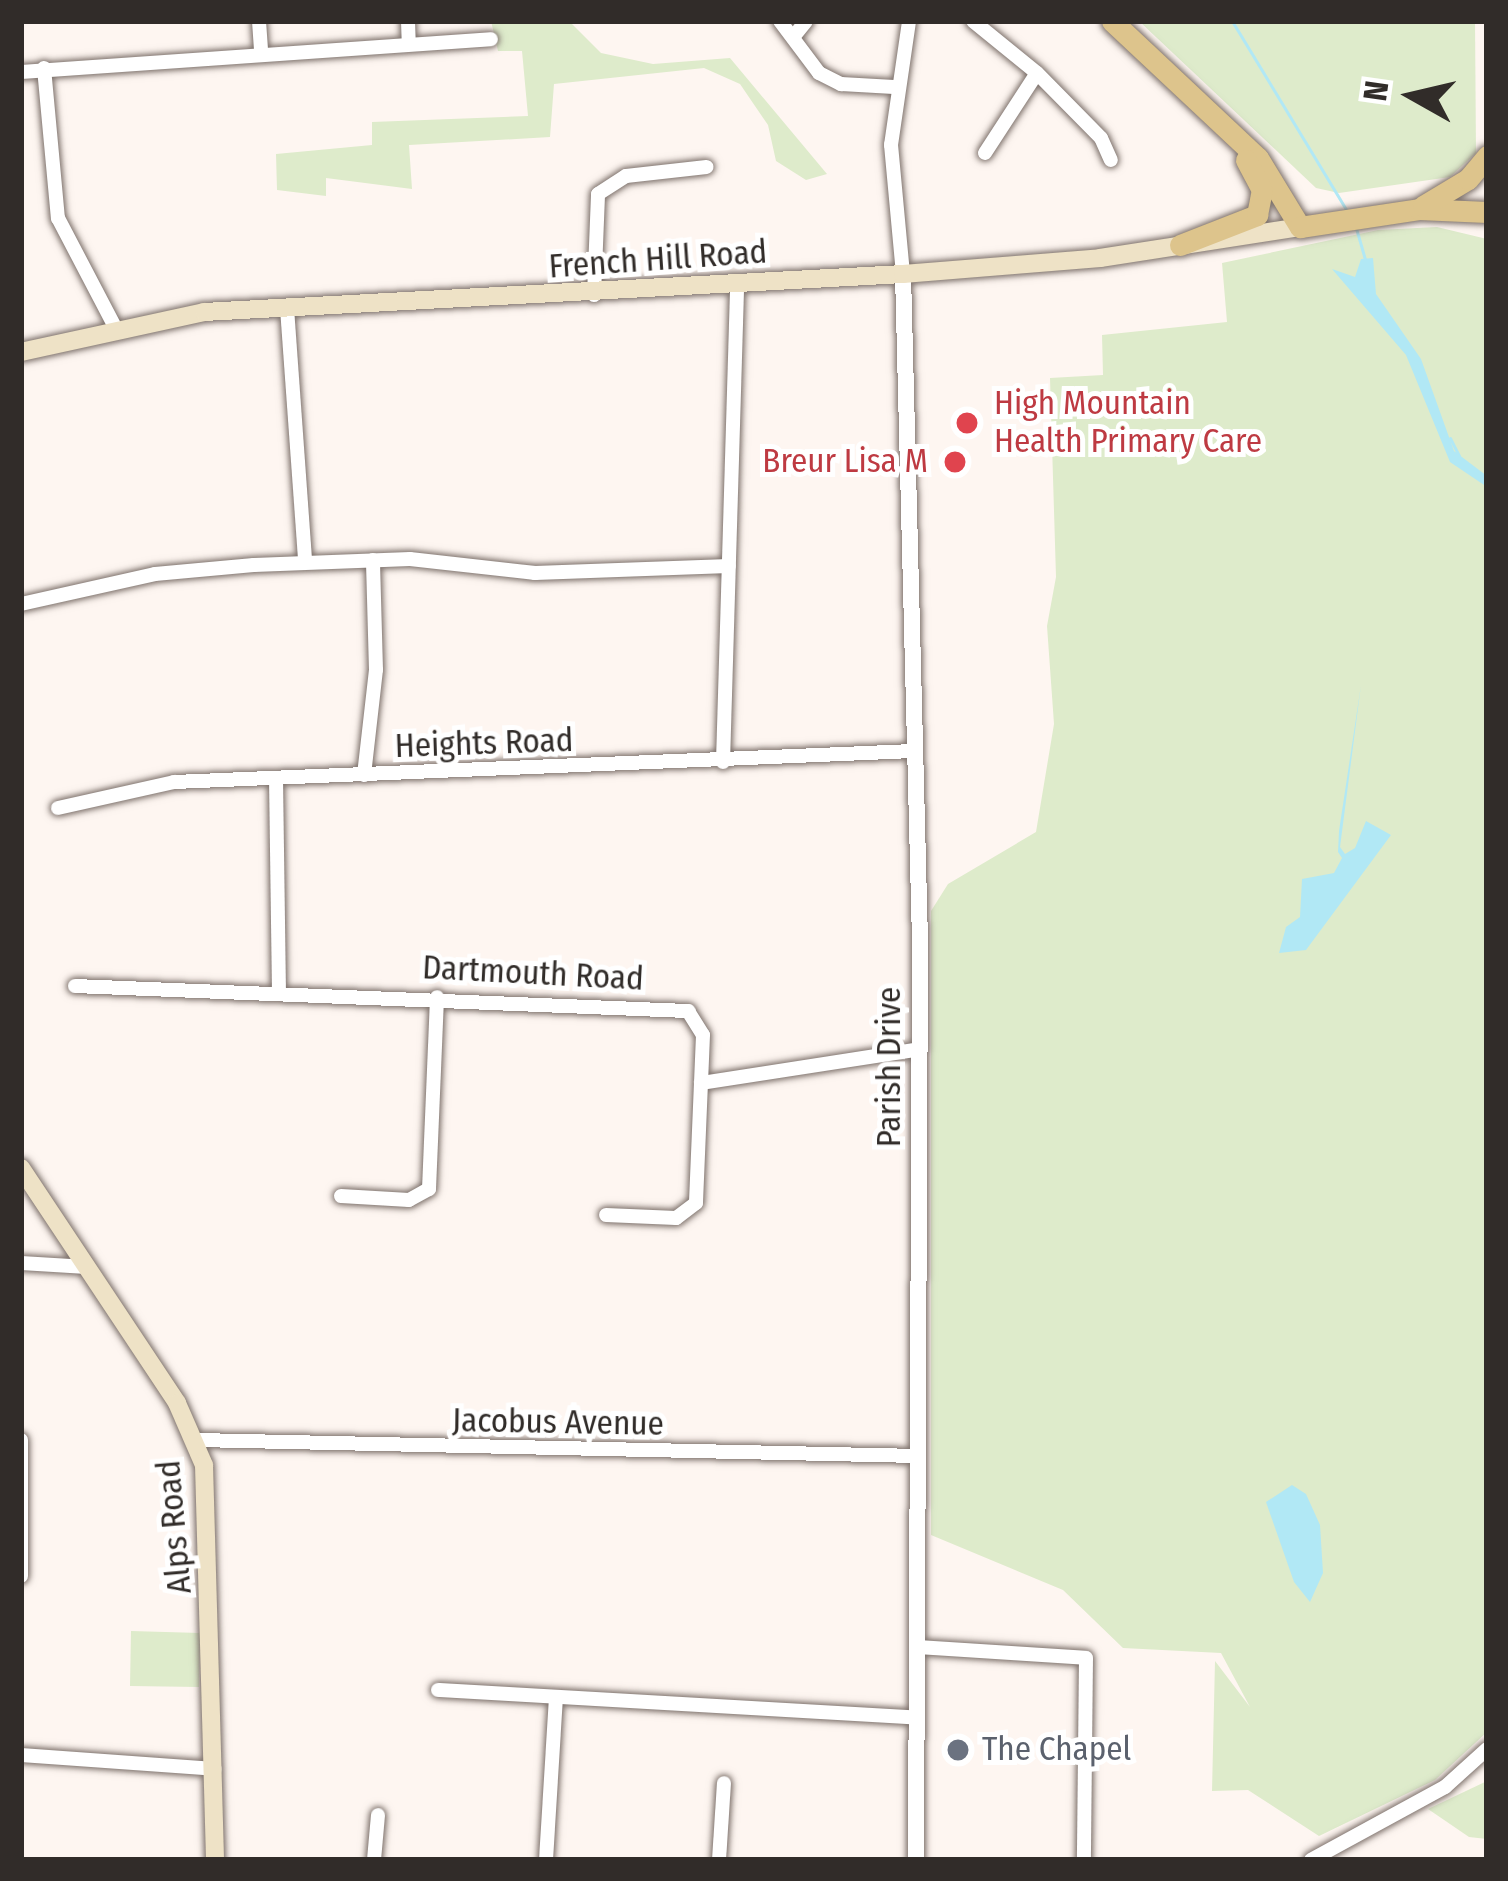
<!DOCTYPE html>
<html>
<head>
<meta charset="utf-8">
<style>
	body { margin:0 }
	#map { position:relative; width:1508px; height:1881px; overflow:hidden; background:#fef6f1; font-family:"Fira Sans Condensed",sans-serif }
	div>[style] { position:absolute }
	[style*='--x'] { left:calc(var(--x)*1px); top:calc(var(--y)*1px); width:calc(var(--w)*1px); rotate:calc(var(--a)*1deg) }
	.green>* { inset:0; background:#deebcb }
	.water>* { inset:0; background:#b1e8f5 }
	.stream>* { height:3px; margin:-1.5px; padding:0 1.5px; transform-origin:1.5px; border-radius:1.5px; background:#b1e8f5 }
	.roads { filter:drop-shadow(0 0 3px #7e726c) drop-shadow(0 0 3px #7e726c) }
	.minor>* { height:14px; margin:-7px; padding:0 7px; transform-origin:7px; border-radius:7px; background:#fff }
	.tertiary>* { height:16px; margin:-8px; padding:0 8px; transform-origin:8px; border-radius:8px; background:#fff }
	.secondary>* { height:18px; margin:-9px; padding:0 9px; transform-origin:9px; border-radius:9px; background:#eee2c6 }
	.primary>* { height:21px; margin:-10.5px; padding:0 10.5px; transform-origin:10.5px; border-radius:10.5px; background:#ddc48c }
	.dots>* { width:33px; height:33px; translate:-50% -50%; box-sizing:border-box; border:6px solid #fff; border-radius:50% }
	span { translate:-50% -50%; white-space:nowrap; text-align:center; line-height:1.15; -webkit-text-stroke:10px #fff; paint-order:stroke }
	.street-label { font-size:33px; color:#312c29 }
	.health-label { font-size:33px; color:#be3a42 }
	.left { translate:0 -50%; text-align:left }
	.right { translate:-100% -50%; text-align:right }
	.worship-label { font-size:33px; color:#5b616d }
	.frame { position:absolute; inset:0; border:24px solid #312c29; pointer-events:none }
	.north { position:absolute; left:1352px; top:36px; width:120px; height:120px; -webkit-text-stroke:9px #fff; paint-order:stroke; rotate:278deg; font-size:33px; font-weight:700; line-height:48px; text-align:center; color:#312c29 }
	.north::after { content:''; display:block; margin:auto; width:42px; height:54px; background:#312c29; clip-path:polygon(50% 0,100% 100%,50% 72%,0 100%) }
</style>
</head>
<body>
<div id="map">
	<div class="green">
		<i style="clip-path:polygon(491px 21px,569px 21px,601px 53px,653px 64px,730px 58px,827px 174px,806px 180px,776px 161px,768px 125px,740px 84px,704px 68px,554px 84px,550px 137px,409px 145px,412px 189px,326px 178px,326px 196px,277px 190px,276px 154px,372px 145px,372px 122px,528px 116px,522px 51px,498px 51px)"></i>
		<i style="clip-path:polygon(1139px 21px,1475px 21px,1476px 153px,1450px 177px,1339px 193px,1316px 188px)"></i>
		<i style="clip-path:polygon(1437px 227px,1487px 239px,1487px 1732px,1435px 1780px,1319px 1836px,1248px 1790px,1212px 1791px,1215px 1661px,1250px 1707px,1221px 1653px,1123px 1648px,1063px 1590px,931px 1535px,931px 911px,948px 884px,1036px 832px,1054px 724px,1047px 626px,1056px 577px,1050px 378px,1103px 375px,1102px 335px,1227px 322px,1222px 263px,1378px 230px)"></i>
		<i style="clip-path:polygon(131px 1631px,200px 1633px,199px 1687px,130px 1686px)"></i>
		<i style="clip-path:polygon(1487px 1781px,1487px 1839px,1469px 1837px,1428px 1809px)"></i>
	</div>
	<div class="water">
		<i style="clip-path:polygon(1373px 258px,1376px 294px,1421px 359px,1454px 451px,1487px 476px,1487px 487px,1450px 462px,1406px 355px,1332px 269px,1355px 277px,1361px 259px)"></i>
		<i style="clip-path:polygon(1361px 685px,1340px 847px,1345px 854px,1355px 848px,1366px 821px,1391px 835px,1306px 950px,1279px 953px,1286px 927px,1300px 917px,1302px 879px,1334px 873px,1342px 858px,1338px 852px,1339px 831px)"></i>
		<i style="clip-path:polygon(1292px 1485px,1306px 1494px,1320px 1525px,1323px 1573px,1310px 1602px,1294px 1582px,1266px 1502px)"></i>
	</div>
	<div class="stream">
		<i style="--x:1232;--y:21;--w:220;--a:58.8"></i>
		<i style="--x:1356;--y:228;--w:32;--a:74"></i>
		<i style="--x:1450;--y:438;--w:20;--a:63"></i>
	</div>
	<div class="roads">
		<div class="minor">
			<i style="--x:259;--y:21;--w:32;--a:86"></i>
			<i style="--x:408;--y:21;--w:23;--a:88"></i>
			<i style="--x:780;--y:21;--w:65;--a:53.1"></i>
			<i style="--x:819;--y:73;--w:25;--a:27"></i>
			<i style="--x:841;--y:84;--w:53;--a:3.2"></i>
			<i style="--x:973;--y:21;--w:82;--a:39.1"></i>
			<i style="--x:1037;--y:73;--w:91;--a:45.4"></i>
			<i style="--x:1101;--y:138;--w:24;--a:66"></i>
			<i style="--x:794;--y:36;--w:19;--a:-51"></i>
			<i style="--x:44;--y:68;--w:151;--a:84.7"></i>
			<i style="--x:58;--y:218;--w:125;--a:62.4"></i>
			<i style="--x:21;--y:72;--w:471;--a:-4"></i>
			<i style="--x:985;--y:153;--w:95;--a:-57"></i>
			<i style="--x:903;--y:274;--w:130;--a:-95.3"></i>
			<i style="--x:891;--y:145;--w:125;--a:-81.7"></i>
			<i style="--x:594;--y:295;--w:101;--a:-87.7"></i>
			<i style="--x:598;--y:194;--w:33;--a:-33"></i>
			<i style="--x:626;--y:176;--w:81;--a:-6.4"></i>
			<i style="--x:287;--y:308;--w:255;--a:85.9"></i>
			<i style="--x:21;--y:604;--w:137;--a:-12.6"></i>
			<i style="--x:155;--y:574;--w:99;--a:-5.2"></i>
			<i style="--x:254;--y:565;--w:156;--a:-2.2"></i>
			<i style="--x:410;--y:559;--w:126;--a:6.4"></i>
			<i style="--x:535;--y:573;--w:194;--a:-2.1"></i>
			<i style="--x:723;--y:762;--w:478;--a:-88.3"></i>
			<i style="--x:364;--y:775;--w:106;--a:-83.5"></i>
			<i style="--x:376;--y:670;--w:110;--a:-91.6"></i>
			<i style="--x:276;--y:778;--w:214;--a:89.2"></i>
			<i style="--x:58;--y:808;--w:119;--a:-12.6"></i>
			<i style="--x:174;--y:782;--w:741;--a:-2.4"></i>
			<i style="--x:75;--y:986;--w:614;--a:2.34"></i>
			<i style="--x:688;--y:1011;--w:28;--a:58"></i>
			<i style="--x:703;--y:1035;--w:168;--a:92.4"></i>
			<i style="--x:696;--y:1203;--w:25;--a:143"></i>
			<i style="--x:676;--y:1218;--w:70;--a:-177.5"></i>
			<i style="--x:701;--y:1083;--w:222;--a:-8.8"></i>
			<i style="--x:341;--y:1196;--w:68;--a:3.4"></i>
			<i style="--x:409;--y:1200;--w:23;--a:-29"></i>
			<i style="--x:429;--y:1189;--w:192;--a:-87.6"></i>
			<i style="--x:21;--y:1263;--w:66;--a:3.5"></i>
			<i style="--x:21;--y:1440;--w:136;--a:90"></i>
			<i style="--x:197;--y:1440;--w:721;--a:1.27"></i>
			<i style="--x:917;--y:1647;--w:169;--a:3.7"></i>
			<i style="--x:1086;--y:1658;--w:202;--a:90.6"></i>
			<i style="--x:438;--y:1690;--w:480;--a:3.3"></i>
			<i style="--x:21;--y:1755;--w:194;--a:4.1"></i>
			<i style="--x:374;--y:1860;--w:45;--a:-84.9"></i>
			<i style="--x:546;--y:1860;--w:163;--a:-86.5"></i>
			<i style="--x:719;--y:1860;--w:77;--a:-86.3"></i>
			<i style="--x:1311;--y:1860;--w:153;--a:-28.6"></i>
			<i style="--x:1445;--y:1787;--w:57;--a:-42.1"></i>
		</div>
		<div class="tertiary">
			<i style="--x:903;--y:274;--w:667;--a:88.54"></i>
			<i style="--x:920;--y:941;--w:919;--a:90.25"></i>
		</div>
		<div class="secondary">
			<i style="--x:21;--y:352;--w:187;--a:-12.3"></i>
			<i style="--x:204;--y:312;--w:700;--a:-3.11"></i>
			<i style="--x:903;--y:274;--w:198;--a:-4.6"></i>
			<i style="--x:1100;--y:258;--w:202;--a:-8.8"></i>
			<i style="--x:21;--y:1168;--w:282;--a:56.4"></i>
			<i style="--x:177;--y:1403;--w:68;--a:66.5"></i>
			<i style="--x:204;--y:1465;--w:395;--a:88.4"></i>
		</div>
		<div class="primary">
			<i style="--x:1112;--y:21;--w:200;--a:43.2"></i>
			<i style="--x:1258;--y:158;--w:81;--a:58.7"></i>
			<i style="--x:1300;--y:227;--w:120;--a:-8.6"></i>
			<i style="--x:1419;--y:209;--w:68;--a:2.5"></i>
			<i style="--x:1423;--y:206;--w:52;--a:-31"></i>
			<i style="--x:1468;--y:179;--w:30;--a:-50"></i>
			<i style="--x:1180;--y:245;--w:83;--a:-21.3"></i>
			<i style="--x:1257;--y:215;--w:25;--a:-79"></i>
			<i style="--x:1262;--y:190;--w:34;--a:-118"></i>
		</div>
	</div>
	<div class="dots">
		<i style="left:967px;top:423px;background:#e0444e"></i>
		<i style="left:955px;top:462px;background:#e0444e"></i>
		<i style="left:958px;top:1750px;background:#6b7280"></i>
	</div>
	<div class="street-label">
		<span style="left:658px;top:260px;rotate:-4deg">French Hill Road</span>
		<span style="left:484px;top:744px;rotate:-2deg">Heights Road</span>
		<span style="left:533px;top:974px;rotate:3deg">Dartmouth Road</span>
		<span style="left:890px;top:1067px;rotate:-90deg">Parish Drive</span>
		<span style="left:558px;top:1423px;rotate:1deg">Jacobus Avenue</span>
		<span style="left:175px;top:1527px;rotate:-95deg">Alps Road</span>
	</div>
	<div class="health-label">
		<span class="left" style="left:994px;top:423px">High Mountain<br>Health Primary Care</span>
		<span class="right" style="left:928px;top:462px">Breur Lisa M</span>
	</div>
	<div class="worship-label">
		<span class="left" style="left:982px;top:1750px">The Chapel</span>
	</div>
	<div class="frame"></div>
	<div class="north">N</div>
</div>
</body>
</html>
